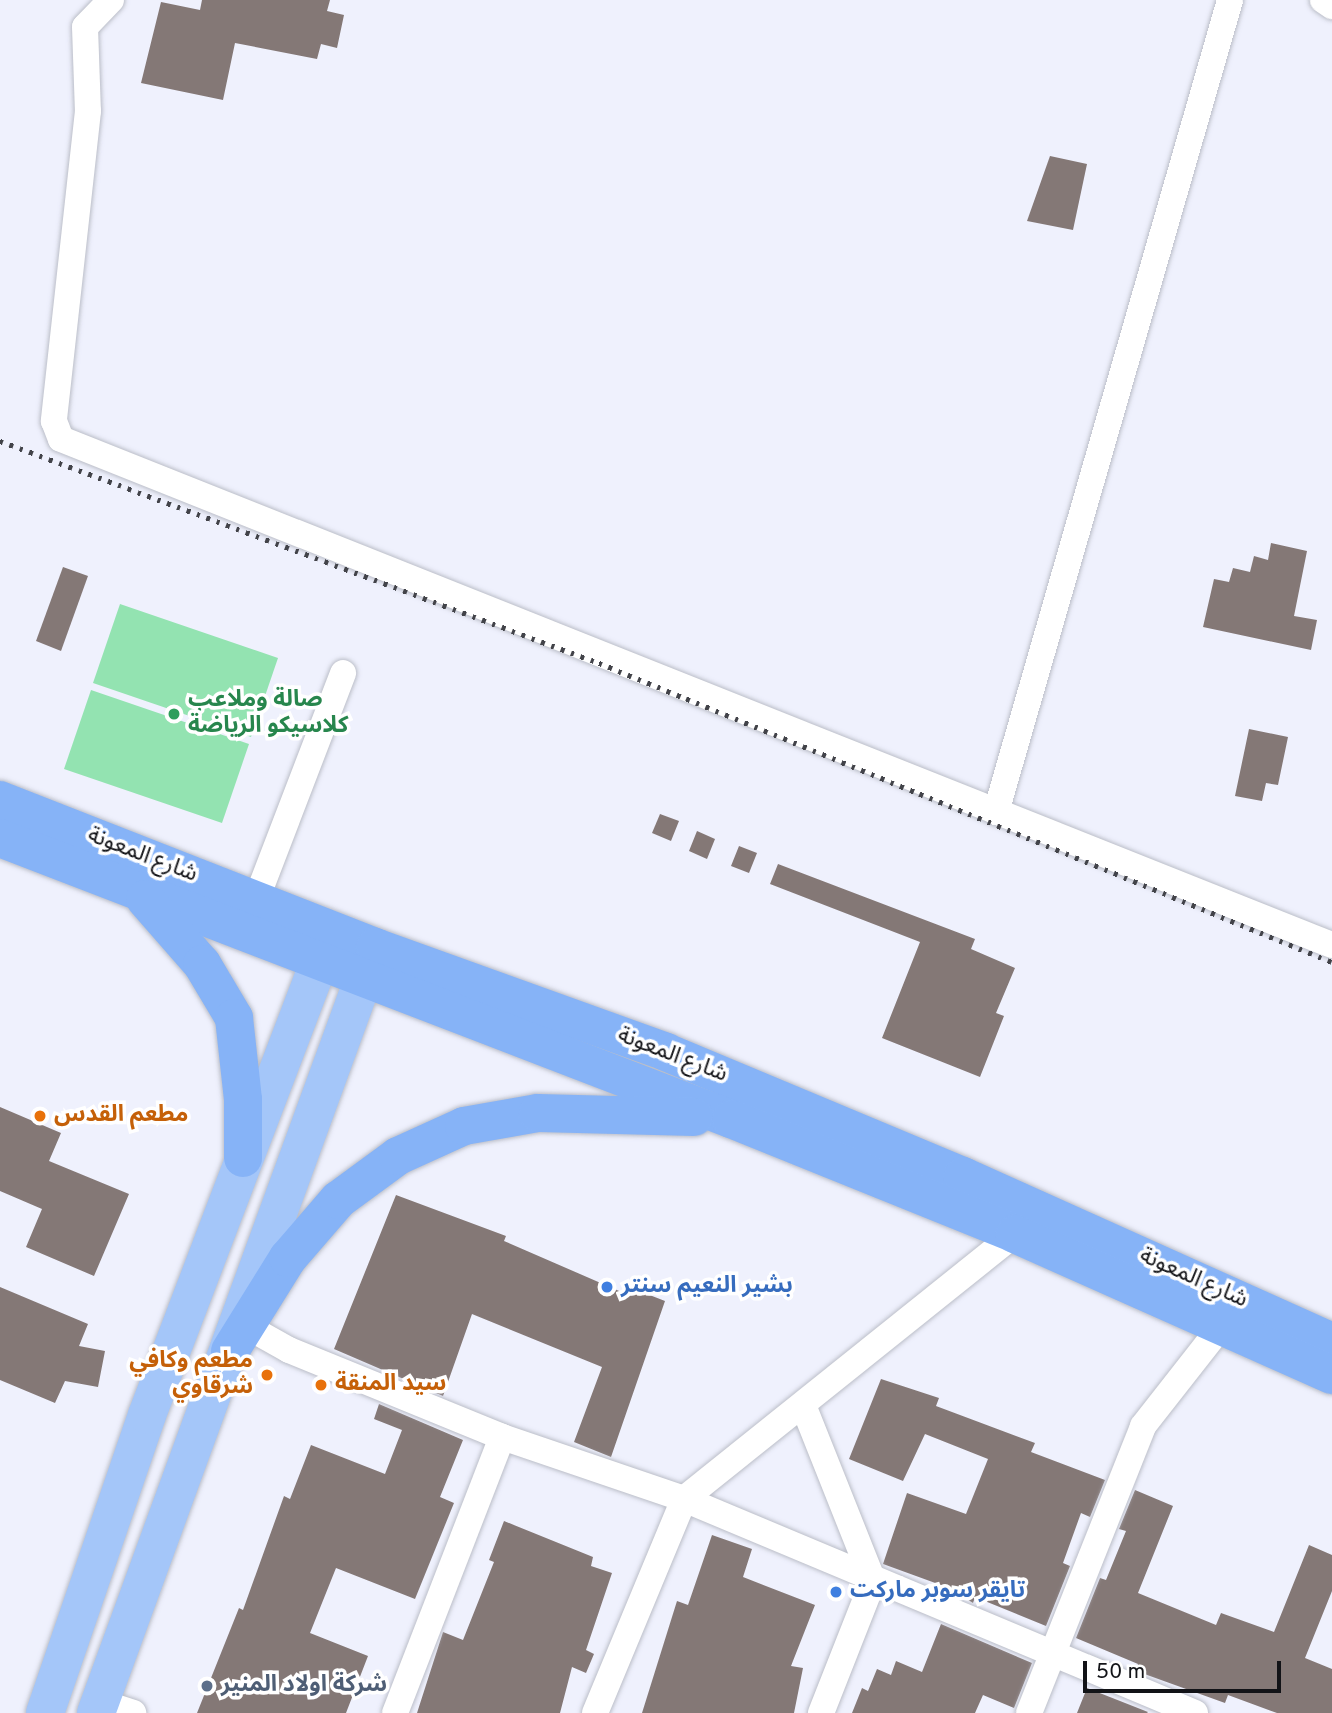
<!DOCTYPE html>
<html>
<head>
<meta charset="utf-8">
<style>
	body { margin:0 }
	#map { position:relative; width:1332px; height:1713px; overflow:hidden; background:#eff1fd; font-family:Overpass,"Noto Sans Arabic",sans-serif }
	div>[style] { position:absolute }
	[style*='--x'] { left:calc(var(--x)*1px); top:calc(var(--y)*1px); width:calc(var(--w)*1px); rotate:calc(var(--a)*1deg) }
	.green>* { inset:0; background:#93e3b1 }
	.building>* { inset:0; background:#847876 }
	.roads { filter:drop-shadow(0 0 2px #bbbec8) drop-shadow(0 0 2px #bbbec8) }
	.minor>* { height:26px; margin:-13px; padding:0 13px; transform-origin:13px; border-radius:13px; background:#fff }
	.primary>* { height:38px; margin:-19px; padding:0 19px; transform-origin:19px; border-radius:19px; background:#a4c6f9 }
	.trunk>* { height:38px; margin:-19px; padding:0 19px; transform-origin:19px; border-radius:19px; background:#86b3f7 }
	.rail>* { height:5px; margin-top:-2.5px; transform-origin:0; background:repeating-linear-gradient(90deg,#424349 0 3.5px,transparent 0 10.5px) }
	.dots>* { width:19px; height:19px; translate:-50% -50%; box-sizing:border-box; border:4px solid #fff; border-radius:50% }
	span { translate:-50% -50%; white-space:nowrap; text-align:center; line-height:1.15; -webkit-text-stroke:7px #fff; paint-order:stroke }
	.leisure-label { font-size:23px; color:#27864d; font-weight:700 }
	.left { translate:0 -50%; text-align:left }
	.street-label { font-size:23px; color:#121317 }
	.food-label { font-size:23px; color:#c56008; font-weight:700 }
	.right { translate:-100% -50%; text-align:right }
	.shop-label { font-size:23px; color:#366cbe; font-weight:700 }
	.service-label { font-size:23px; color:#4e5e75; font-weight:700 }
	.scale { position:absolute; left:1083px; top:1661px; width:198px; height:32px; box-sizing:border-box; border:4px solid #121317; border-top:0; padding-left:9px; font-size:21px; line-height:24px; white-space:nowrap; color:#121317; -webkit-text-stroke:5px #fff; paint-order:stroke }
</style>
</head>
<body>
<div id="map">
	<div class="green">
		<i style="clip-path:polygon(120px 604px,278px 658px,251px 737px,93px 683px)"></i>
		<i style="clip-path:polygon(91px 690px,249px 744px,222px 823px,64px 769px)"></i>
	</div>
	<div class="building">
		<i style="clip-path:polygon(202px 0,330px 0,327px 11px,344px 15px,337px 48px,321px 44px,317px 59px,235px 43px,223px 100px,141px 83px,161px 2px,200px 10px)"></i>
		<i style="clip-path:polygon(1050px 156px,1087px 164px,1073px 230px,1027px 221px)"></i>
		<i style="clip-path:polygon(1271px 543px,1307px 551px,1294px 616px,1317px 620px,1311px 650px,1203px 627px,1214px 579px,1229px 582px,1233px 568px,1250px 572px,1254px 556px,1268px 560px)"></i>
		<i style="clip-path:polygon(63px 567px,88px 576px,61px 651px,36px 641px)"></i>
		<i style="clip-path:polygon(1249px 729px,1288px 737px,1278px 785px,1266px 783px,1262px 801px,1235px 796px)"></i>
		<i style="clip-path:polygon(660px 814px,679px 821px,671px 841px,652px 833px)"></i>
		<i style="clip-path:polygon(697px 831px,715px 839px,707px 859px,689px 851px)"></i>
		<i style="clip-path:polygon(739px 846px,757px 853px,749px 873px,731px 866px)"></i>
		<i style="clip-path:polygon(778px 864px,975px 939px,971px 949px,1015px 968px,996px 1013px,1004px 1016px,980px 1077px,882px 1038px,920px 942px,770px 884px)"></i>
		<i style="clip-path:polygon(0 1107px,61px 1133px,49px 1161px,129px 1194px,94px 1276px,26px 1247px,42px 1209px,0 1191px)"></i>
		<i style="clip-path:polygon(396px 1195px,506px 1236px,504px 1241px,626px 1294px,629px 1287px,665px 1301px,611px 1457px,574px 1442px,602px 1367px,472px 1314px,443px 1396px,334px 1349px)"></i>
		<i style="clip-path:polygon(0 1287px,88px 1324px,79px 1346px,105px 1351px,98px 1387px,65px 1381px,55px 1403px,0 1380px)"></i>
		<i style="clip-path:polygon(881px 1379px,939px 1398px,936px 1406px,1035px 1443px,1031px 1452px,1105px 1480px,1090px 1517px,1081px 1513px,1063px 1563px,1070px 1566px,1046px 1626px,975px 1597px,973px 1603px,949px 1588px,883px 1564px,907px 1493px,966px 1514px,988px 1459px,925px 1434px,903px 1481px,849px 1459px)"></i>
		<i style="clip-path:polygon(379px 1404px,463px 1440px,440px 1497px,454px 1503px,415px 1599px,336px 1568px,310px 1633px,368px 1656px,346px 1713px,197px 1713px,239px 1608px,243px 1610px,284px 1496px,290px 1499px,311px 1445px,385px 1474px,402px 1430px,374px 1419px)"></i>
		<i style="clip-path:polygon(1135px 1490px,1173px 1506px,1138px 1593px,1216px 1625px,1221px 1613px,1274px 1632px,1309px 1545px,1332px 1555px,1332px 1591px,1305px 1658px,1332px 1669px,1332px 1713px,1277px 1713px,1228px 1695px,1225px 1703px,1136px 1671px,1138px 1664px,1076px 1638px,1100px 1578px,1106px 1580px,1126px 1531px,1119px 1529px)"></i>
		<i style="clip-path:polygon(504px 1521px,593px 1557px,591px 1566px,612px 1573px,586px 1650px,594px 1654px,586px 1673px,572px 1667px,560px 1713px,417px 1713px,443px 1632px,463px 1640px,494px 1562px,489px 1560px)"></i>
		<i style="clip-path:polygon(712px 1535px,752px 1549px,743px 1577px,815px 1605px,791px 1666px,803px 1668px,794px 1713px,642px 1713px,677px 1601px,688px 1605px)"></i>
		<i style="clip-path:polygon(941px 1624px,1032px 1663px,1014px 1708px,983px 1695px,975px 1713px,852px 1713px,862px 1688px,868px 1691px,877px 1669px,891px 1675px,896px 1661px,922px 1672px)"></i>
		<i style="clip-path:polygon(1087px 1688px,1148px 1712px,1147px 1713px,1077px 1713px)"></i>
	</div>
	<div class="roads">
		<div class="minor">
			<i style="--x:111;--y:0;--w:37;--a:134"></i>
			<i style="--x:85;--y:27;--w:84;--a:88"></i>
			<i style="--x:88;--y:111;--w:312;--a:96.3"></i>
			<i style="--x:54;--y:421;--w:19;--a:69"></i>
			<i style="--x:61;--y:439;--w:1368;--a:21.71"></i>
			<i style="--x:1323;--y:0;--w:11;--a:34"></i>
			<i style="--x:996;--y:812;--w:845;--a:-73.92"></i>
			<i style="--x:256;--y:900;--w:243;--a:-69"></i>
			<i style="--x:248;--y:1327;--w:47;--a:29.3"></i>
			<i style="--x:289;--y:1350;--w:230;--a:22.2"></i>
			<i style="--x:502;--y:1437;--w:192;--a:18.8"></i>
			<i style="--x:684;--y:1499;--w:554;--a:22.72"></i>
			<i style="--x:803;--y:1405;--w:189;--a:68.3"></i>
			<i style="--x:873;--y:1581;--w:142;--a:111.5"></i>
			<i style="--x:100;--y:1702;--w:35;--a:18"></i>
			<i style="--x:395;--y:1713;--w:296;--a:-68.8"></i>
			<i style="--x:595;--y:1713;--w:232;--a:-67.4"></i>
			<i style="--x:684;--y:1499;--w:424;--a:-38.7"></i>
			<i style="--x:1029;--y:1713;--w:309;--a:-68.3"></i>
			<i style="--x:1143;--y:1426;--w:130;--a:-51.9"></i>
		</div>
		<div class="primary">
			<i style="--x:45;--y:1713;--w:315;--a:-71.1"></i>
			<i style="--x:147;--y:1415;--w:518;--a:-69.18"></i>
			<i style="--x:96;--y:1713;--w:815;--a:-69.99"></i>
		</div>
		<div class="trunk">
			<i style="--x:0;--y:800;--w:403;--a:21.4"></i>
			<i style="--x:375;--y:947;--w:309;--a:19.8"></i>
			<i style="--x:666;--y:1052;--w:322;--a:22.7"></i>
			<i style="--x:963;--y:1176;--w:405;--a:24.2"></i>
			<i style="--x:0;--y:838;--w:783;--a:21.03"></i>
			<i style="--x:731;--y:1119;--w:306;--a:22"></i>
			<i style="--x:1015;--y:1234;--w:347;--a:24"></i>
			<i style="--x:145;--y:899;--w:86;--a:48.8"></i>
			<i style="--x:202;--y:964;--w:63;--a:59.3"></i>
			<i style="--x:234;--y:1018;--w:82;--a:83.7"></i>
			<i style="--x:243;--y:1100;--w:58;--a:90"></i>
			<i style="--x:230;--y:1351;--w:110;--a:-58.1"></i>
			<i style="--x:288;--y:1258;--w:77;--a:-49.2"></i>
			<i style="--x:338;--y:1200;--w:74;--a:-36.3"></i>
			<i style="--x:398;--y:1156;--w:72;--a:-24.4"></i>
			<i style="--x:464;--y:1126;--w:75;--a:-10"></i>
			<i style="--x:538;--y:1113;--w:156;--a:1.5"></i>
		</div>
	</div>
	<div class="rail">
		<i style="--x:0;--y:441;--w:639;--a:20.34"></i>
		<i style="--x:599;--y:663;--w:792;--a:22.19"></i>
	</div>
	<div class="dots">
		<i style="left:174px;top:714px;background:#2e9e5b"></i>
		<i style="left:40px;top:1116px;background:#e8710a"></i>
		<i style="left:607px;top:1287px;background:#3f7fe0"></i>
		<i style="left:267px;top:1375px;background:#e8710a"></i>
		<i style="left:321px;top:1385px;background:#e8710a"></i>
		<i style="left:836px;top:1592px;background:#3f7fe0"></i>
		<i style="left:207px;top:1686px;background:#5c6f8a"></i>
	</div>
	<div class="leisure-label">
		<span class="left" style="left:188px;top:714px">صالة وملاعب<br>كلاسيكو الرياضة</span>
	</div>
	<div class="street-label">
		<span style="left:142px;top:856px;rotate:21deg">شارع المعونة</span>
		<span style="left:672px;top:1056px;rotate:21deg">شارع المعونة</span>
		<span style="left:1193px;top:1279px;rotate:24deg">شارع المعونة</span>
	</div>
	<div class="food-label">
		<span class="left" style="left:54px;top:1116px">مطعم القدس</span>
		<span class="right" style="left:253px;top:1375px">مطعم وكافي<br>شرقاوي</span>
		<span class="left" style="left:335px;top:1385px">سيد المنقة</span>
	</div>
	<div class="shop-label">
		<span class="left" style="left:621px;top:1287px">بشير النعيم سنتر</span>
		<span class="left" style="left:850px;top:1592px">تايقر سوبر ماركت</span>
	</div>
	<div class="service-label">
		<span class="left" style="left:221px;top:1686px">شركة اولاد المنير</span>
	</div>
	<div class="scale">50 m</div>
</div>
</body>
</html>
